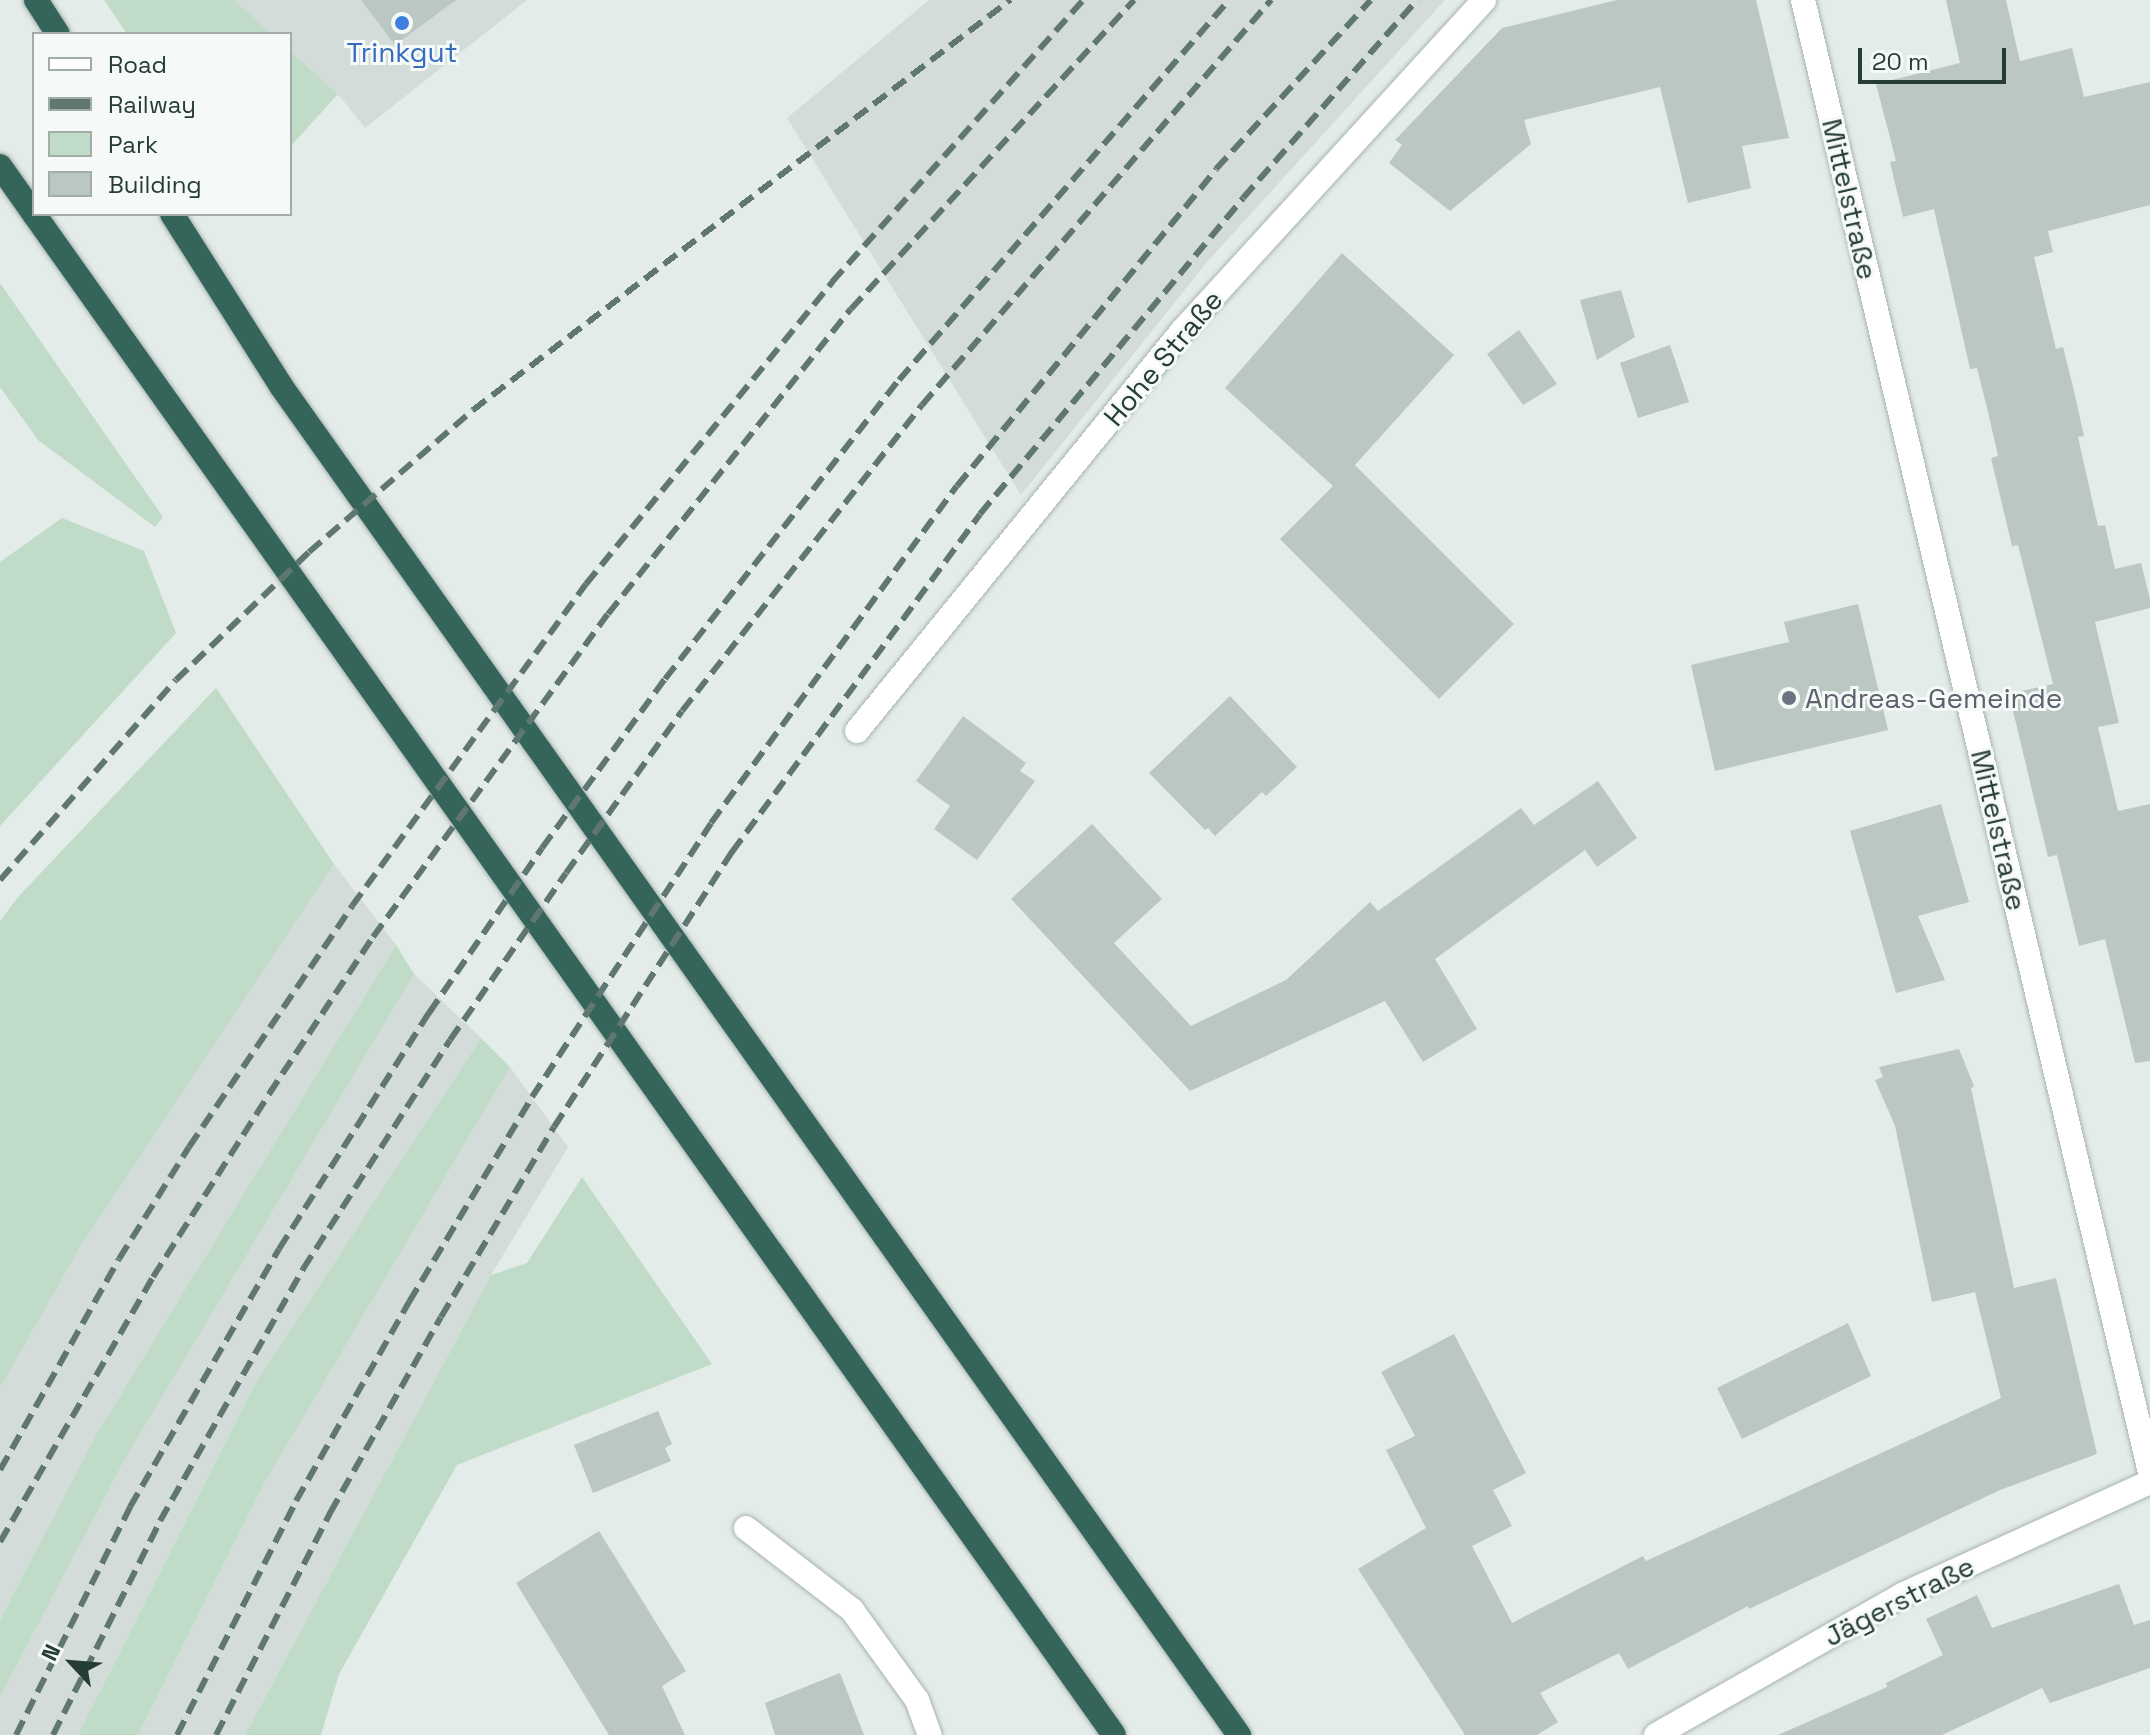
<!DOCTYPE html>
<html>
<head>
<meta charset="utf-8">
<style>
	body { margin:0 }
	#map { position:relative; width:2150px; height:1735px; overflow:hidden; background:#e4ece9; font-family:"Space Grotesk",sans-serif }
	div>[style] { position:absolute }
	[style*='--x'] { left:calc(var(--x)*1px); top:calc(var(--y)*1px); width:calc(var(--w)*1px); rotate:calc(var(--a)*1deg) }
	.built>* { inset:0; background:#d3dcd8 }
	.green>* { inset:0; background:#c0dbc7 }
	.building>* { inset:0; background:#bac7c2 }
	.roads { filter:drop-shadow(0 0 2px #a7b4b0) drop-shadow(0 0 2px #a7b4b0) }
	.minor>* { height:24px; margin:-12px; padding:0 12px; transform-origin:12px; border-radius:12px; background:#fff }
	.motorway>* { height:24px; margin:-12px; padding:0 12px; transform-origin:12px; border-radius:12px; background:#35655a }
	.rail>* { height:6px; margin-top:-3px; transform-origin:0; background:repeating-linear-gradient(90deg,#607771 0 16px,transparent 0 24px) }
	.dots>* { width:22px; height:22px; translate:-50% -50%; box-sizing:border-box; border:4px solid #f5f9f7; border-radius:50% }
	span { translate:-50% -50%; white-space:nowrap; text-align:center; line-height:1.15; -webkit-text-stroke:6px #f5f9f7; paint-order:stroke }
	.shop-label { font-size:28px; color:#366cbe }
	.street-label { font-size:28px; color:#263c36 }
	.worship-label { font-size:28px; color:#5b616d }
	.left { translate:0 -50%; text-align:left }
	.legend { position:absolute; left:32px; top:32px; width:260px; height:184px; box-sizing:border-box; background:#f5f9f7; border:2px solid #a2adaa; margin:0; padding:10px 14px; list-style:none; font-size:24px; color:#263c36 }
	.legend li { display:flex; align-items:center; gap:16px; height:40px }
	.legend b { width:40px; border:2px solid #a2adaa }
	.north { position:absolute; left:32px; top:1623px; width:80px; height:80px; -webkit-text-stroke:6px #f5f9f7; paint-order:stroke; rotate:296deg; font-size:22px; font-weight:700; line-height:32px; text-align:center; color:#263c36 }
	.north::after { content:''; display:block; margin:auto; width:28px; height:36px; background:#263c36; clip-path:polygon(50% 0,100% 100%,50% 72%,0 100%) }
	.scale { position:absolute; left:1858px; top:48px; width:148px; height:36px; box-sizing:border-box; border:4px solid #263c36; border-top:0; padding-left:10px; font-size:24px; line-height:28px; white-space:nowrap; color:#263c36; -webkit-text-stroke:6px #f5f9f7; paint-order:stroke }
</style>
</head>
<body>
<div id="map">
	<div class="built">
		<i style="clip-path:polygon(234px 0,527px 0,365px 128px,338px 94px,290px 51px,290px 34px,272px 34px)"></i>
		<i style="clip-path:polygon(929px 0,1445px 0,1207px 262px,1021px 495px,787px 118px)"></i>
		<i style="clip-path:polygon(334px 864px,396px 945px,96px 1435px,0 1620px,0 1388px,82px 1244px)"></i>
		<i style="clip-path:polygon(414px 974px,481px 1038px,255px 1384px,78px 1735px,0 1735px,0 1697px,125px 1459px)"></i>
		<i style="clip-path:polygon(510px 1067px,568px 1147px,491px 1275px,245px 1735px,138px 1735px,264px 1484px)"></i>
	</div>
	<div class="green">
		<i style="clip-path:polygon(104px 0,234px 0,272px 34px,127px 34px)"></i>
		<i style="clip-path:polygon(290px 51px,338px 94px,290px 147px)"></i>
		<i style="clip-path:polygon(0 283px,163px 517px,155px 527px,38px 440px,0 387px)"></i>
		<i style="clip-path:polygon(62px 518px,144px 551px,176px 633px,0 826px,0 562px)"></i>
		<i style="clip-path:polygon(216px 688px,334px 864px,82px 1244px,0 1388px,0 921px,18px 897px)"></i>
		<i style="clip-path:polygon(396px 945px,414px 974px,125px 1459px,0 1697px,0 1620px,96px 1435px)"></i>
		<i style="clip-path:polygon(481px 1038px,510px 1067px,264px 1484px,138px 1735px,78px 1735px,255px 1384px)"></i>
		<i style="clip-path:polygon(582px 1177px,712px 1364px,457px 1465px,339px 1674px,321px 1735px,245px 1735px,491px 1275px,527px 1263px)"></i>
	</div>
	<div class="building">
		<i style="clip-path:polygon(361px 0,456px 0,395px 45px)"></i>
		<i style="clip-path:polygon(1617px 0,1756px 0,1789px 138px,1742px 146px,1751px 188px,1688px 203px,1660px 87px,1524px 120px,1531px 144px,1450px 211px,1389px 163px,1402px 145px,1395px 140px,1502px 28px)"></i>
		<i style="clip-path:polygon(1946px 0,2006px 0,2020px 61px,2072px 48px,2084px 97px,2150px 82px,2150px 205px,2048px 231px,2053px 252px,2034px 257px,2056px 349px,2063px 347px,2074px 391px,2084px 436px,2078px 437px,2098px 526px,2105px 525px,2115px 569px,2141px 563px,2150px 599px,2150px 608px,2095px 622px,2119px 723px,2098px 727px,2118px 811px,2150px 804px,2150px 1061px,2135px 1063px,2105px 939px,2079px 946px,2057px 855px,2048px 857px,2009px 694px,2053px 684px,2018px 545px,2012px 546px,1991px 458px,1998px 456px,1988px 412px,1977px 368px,1970px 369px,1934px 209px,1903px 217px,1890px 162px,1896px 161px,1876px 84px,1960px 63px)"></i>
		<i style="clip-path:polygon(1342px 253px,1454px 355px,1355px 465px,1514px 624px,1439px 699px,1280px 539px,1333px 486px,1225px 388px)"></i>
		<i style="clip-path:polygon(1621px 290px,1635px 337px,1597px 360px,1580px 300px)"></i>
		<i style="clip-path:polygon(1519px 330px,1557px 384px,1523px 405px,1487px 354px)"></i>
		<i style="clip-path:polygon(1670px 345px,1689px 402px,1638px 418px,1620px 363px)"></i>
		<i style="clip-path:polygon(1858px 604px,1888px 730px,1715px 771px,1691px 665px,1789px 642px,1784px 622px)"></i>
		<i style="clip-path:polygon(1230px 696px,1297px 767px,1266px 796px,1262px 792px,1215px 836px,1208px 828px,1205px 830px,1149px 773px)"></i>
		<i style="clip-path:polygon(963px 716px,1026px 763px,1020px 771px,1035px 781px,977px 860px,934px 829px,950px 806px,916px 781px)"></i>
		<i style="clip-path:polygon(1598px 781px,1637px 838px,1597px 867px,1585px 850px,1435px 959px,1477px 1029px,1423px 1062px,1385px 1001px,1190px 1091px,1011px 899px,1092px 824px,1162px 899px,1114px 943px,1191px 1026px,1286px 980px,1370px 902px,1378px 911px,1521px 808px,1534px 825px)"></i>
		<i style="clip-path:polygon(1941px 804px,1969px 902px,1918px 916px,1945px 980px,1896px 993px,1850px 831px)"></i>
		<i style="clip-path:polygon(1959px 1049px,1974px 1086px,1971px 1088px,2014px 1288px,2056px 1278px,2097px 1454px,2000px 1490px,1749px 1609px,1748px 1606px,1628px 1669px,1619px 1653px,1540px 1693px,1558px 1722px,1537px 1735px,1465px 1735px,1358px 1569px,1426px 1528px,1386px 1450px,1415px 1436px,1381px 1372px,1454px 1334px,1526px 1473px,1493px 1490px,1512px 1526px,1472px 1546px,1512px 1623px,1643px 1556px,1646px 1561px,2001px 1398px,1975px 1292px,1932px 1302px,1895px 1126px,1875px 1080px,1883px 1077px,1879px 1067px)"></i>
		<i style="clip-path:polygon(1848px 1323px,1871px 1376px,1742px 1439px,1717px 1388px)"></i>
		<i style="clip-path:polygon(658px 1411px,672px 1444px,665px 1448px,671px 1461px,593px 1493px,574px 1445px)"></i>
		<i style="clip-path:polygon(599px 1531px,686px 1671px,662px 1686px,685px 1735px,609px 1735px,516px 1583px)"></i>
		<i style="clip-path:polygon(2119px 1584px,2134px 1625px,2150px 1620px,2150px 1668px,2050px 1703px,2042px 1688px,1942px 1735px,1778px 1735px,1887px 1687px,1886px 1683px,1943px 1655px,1926px 1619px,1977px 1595px,1992px 1628px)"></i>
		<i style="clip-path:polygon(840px 1673px,864px 1735px,775px 1735px,765px 1703px)"></i>
	</div>
	<div class="roads">
		<div class="minor">
			<i style="--x:1803;--y:0;--w:1513;--a:76.74"></i>
			<i style="--x:857;--y:731;--w:515;--a:-50.91"></i>
			<i style="--x:1182;--y:331;--w:448;--a:-47.6"></i>
			<i style="--x:746;--y:1528;--w:134;--a:37.7"></i>
			<i style="--x:852;--y:1610;--w:111;--a:54.2"></i>
			<i style="--x:917;--y:1700;--w:37;--a:70"></i>
			<i style="--x:1656;--y:1735;--w:285;--a:-29.6"></i>
			<i style="--x:1904;--y:1594;--w:270;--a:-24.5"></i>
		</div>
		<div class="motorway">
			<i style="--x:36;--y:0;--w:40;--a:57.1"></i>
			<i style="--x:0;--y:166;--w:59;--a:54.7"></i>
			<i style="--x:34;--y:214;--w:1865;--a:54.62"></i>
			<i style="--x:172;--y:214;--w:204;--a:57.6"></i>
			<i style="--x:281;--y:386;--w:1655;--a:54.62"></i>
		</div>
	</div>
	<div class="rail">
		<i style="--x:0;--y:880;--w:266;--a:-48.7"></i>
		<i style="--x:176;--y:680;--w:185;--a:-43.9"></i>
		<i style="--x:309;--y:552;--w:217;--a:-40.9"></i>
		<i style="--x:473;--y:410;--w:676;--a:-37.36"></i>
		<i style="--x:0;--y:1470;--w:242;--a:-60.6"></i>
		<i style="--x:119;--y:1259;--w:132;--a:-58"></i>
		<i style="--x:189;--y:1147;--w:291;--a:-55.9"></i>
		<i style="--x:352;--y:906;--w:398;--a:-54"></i>
		<i style="--x:586;--y:584;--w:390;--a:-50.8"></i>
		<i style="--x:832;--y:282;--w:378;--a:-48.3"></i>
		<i style="--x:0;--y:1542;--w:306;--a:-60"></i>
		<i style="--x:153;--y:1277;--w:217;--a:-57.6"></i>
		<i style="--x:269;--y:1094;--w:188;--a:-56.5"></i>
		<i style="--x:373;--y:937;--w:399;--a:-54"></i>
		<i style="--x:608;--y:614;--w:390;--a:-51.5"></i>
		<i style="--x:851;--y:309;--w:419;--a:-47.5"></i>
		<i style="--x:16;--y:1735;--w:255;--a:-63.4"></i>
		<i style="--x:130;--y:1507;--w:298;--a:-60"></i>
		<i style="--x:279;--y:1249;--w:280;--a:-57.6"></i>
		<i style="--x:429;--y:1013;--w:200;--a:-55.6"></i>
		<i style="--x:542;--y:848;--w:209;--a:-54"></i>
		<i style="--x:665;--y:679;--w:380;--a:-52"></i>
		<i style="--x:899;--y:380;--w:503;--a:-49.03"></i>
		<i style="--x:53;--y:1735;--w:239;--a:-63.4"></i>
		<i style="--x:160;--y:1521;--w:290;--a:-60.4"></i>
		<i style="--x:303;--y:1269;--w:272;--a:-57.3"></i>
		<i style="--x:450;--y:1040;--w:203;--a:-55.2"></i>
		<i style="--x:566;--y:873;--w:199;--a:-54.4"></i>
		<i style="--x:682;--y:711;--w:389;--a:-51.9"></i>
		<i style="--x:922;--y:405;--w:535;--a:-49.25"></i>
		<i style="--x:177;--y:1735;--w:263;--a:-63"></i>
		<i style="--x:296;--y:1501;--w:229;--a:-60.4"></i>
		<i style="--x:409;--y:1302;--w:239;--a:-59"></i>
		<i style="--x:532;--y:1097;--w:327;--a:-56.8"></i>
		<i style="--x:711;--y:823;--w:417;--a:-53.9"></i>
		<i style="--x:957;--y:486;--w:409;--a:-50.7"></i>
		<i style="--x:1216;--y:169;--w:229;--a:-47.5"></i>
		<i style="--x:216;--y:1735;--w:250;--a:-62.8"></i>
		<i style="--x:330;--y:1513;--w:225;--a:-60.5"></i>
		<i style="--x:441;--y:1317;--w:221;--a:-59.3"></i>
		<i style="--x:554;--y:1127;--w:328;--a:-57.1"></i>
		<i style="--x:732;--y:852;--w:419;--a:-53.7"></i>
		<i style="--x:980;--y:514;--w:411;--a:-50.2"></i>
		<i style="--x:1243;--y:198;--w:264;--a:-48.7"></i>
	</div>
	<div class="dots">
		<i style="left:402px;top:23px;background:#3f7fe0"></i>
		<i style="left:1789px;top:698px;background:#6b7280"></i>
	</div>
	<div class="shop-label">
		<span style="left:402px;top:52px">Trinkgut</span>
	</div>
	<div class="street-label">
		<span style="left:1850px;top:199px;rotate:77deg">Mittelstraße</span>
		<span style="left:1163px;top:358px;rotate:-50deg">Hohe Straße</span>
		<span style="left:1999px;top:830px;rotate:77deg">Mittelstraße</span>
		<span style="left:1899px;top:1601px;rotate:-27deg">Jägerstraße</span>
	</div>
	<div class="worship-label">
		<span class="left" style="left:1805px;top:698px">Andreas-Gemeinde</span>
	</div>
	<ul class="legend">
	<li><b style="height:10px;background:#fff"></b>Road</li>
	<li><b style="height:10px;background:#607771"></b>Railway</li>
	<li><b style="height:22px;background:#c0dbc7"></b>Park</li>
	<li><b style="height:22px;background:#bac7c2"></b>Building</li>
	</ul>
	<div class="north">N</div>
	<div class="scale">20 m</div>
</div>
</body>
</html>
